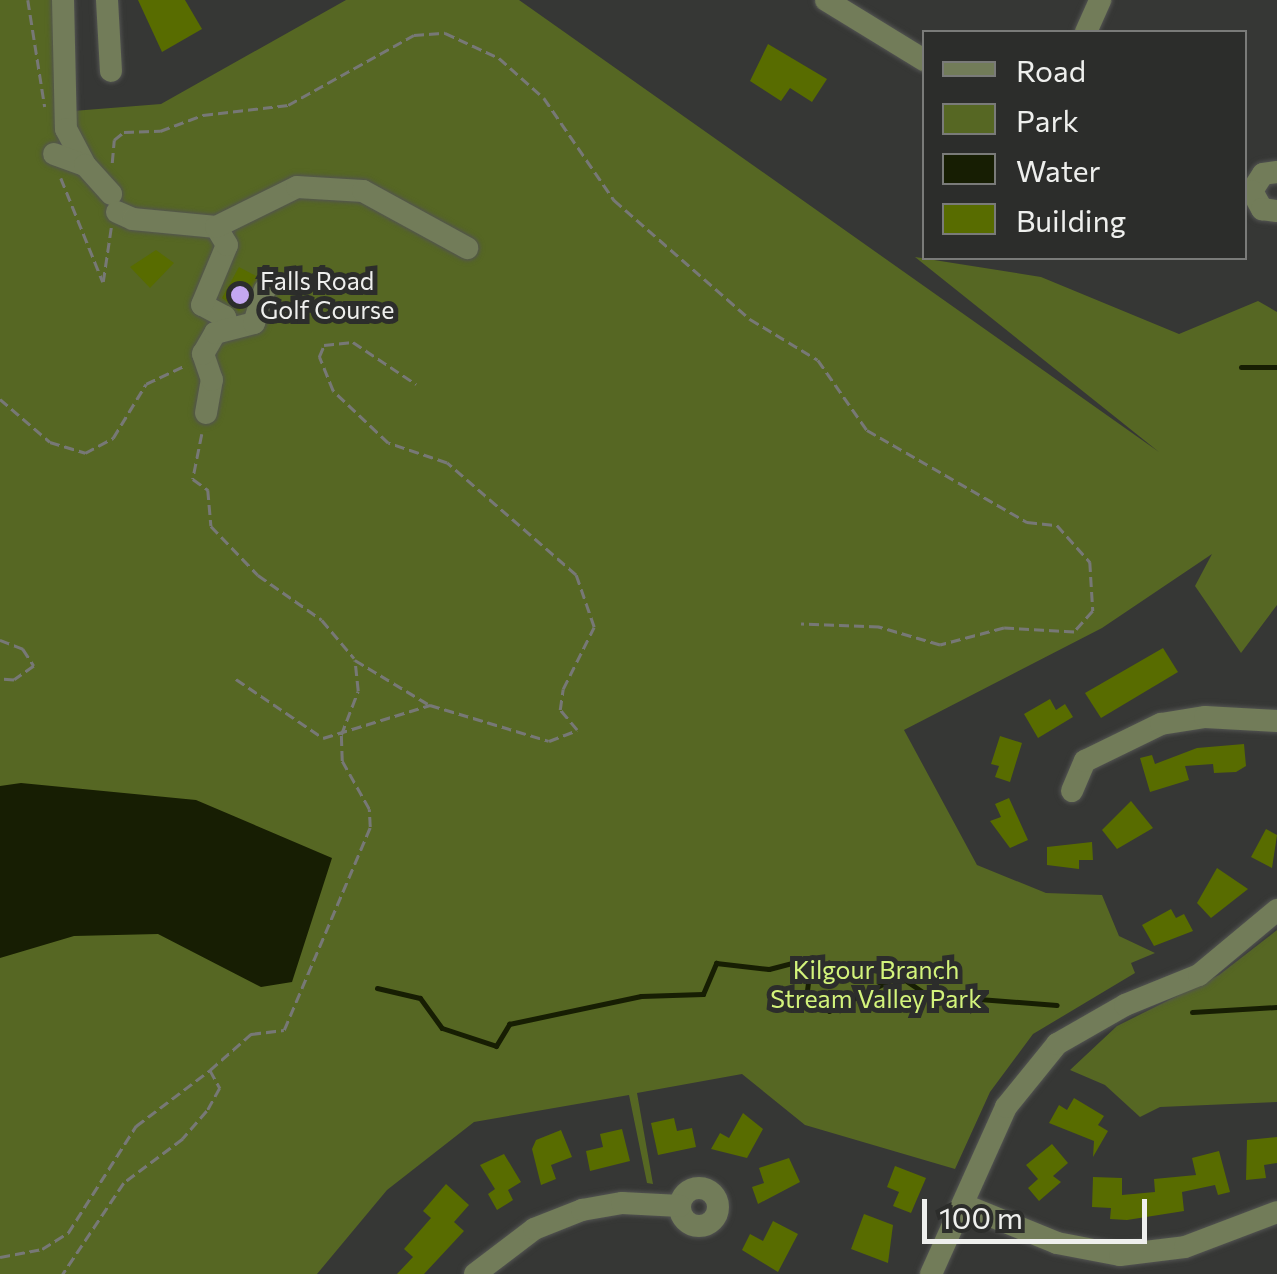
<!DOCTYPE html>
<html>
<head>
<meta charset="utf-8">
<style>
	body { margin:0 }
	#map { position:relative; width:1277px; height:1274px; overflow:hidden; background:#363735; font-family:Commissioner,sans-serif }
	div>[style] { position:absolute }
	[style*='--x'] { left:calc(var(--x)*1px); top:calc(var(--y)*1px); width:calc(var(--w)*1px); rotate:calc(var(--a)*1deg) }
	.green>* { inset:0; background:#566723 }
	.water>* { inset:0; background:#171e03 }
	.stream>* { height:5px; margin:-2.5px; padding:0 2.5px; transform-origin:2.5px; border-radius:2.5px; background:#171e03 }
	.building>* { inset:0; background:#586c00 }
	.path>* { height:2.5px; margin-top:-1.25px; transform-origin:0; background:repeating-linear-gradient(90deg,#777876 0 10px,transparent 0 15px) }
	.roads { filter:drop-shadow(0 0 2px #535452) drop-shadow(0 0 2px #535452) }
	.minor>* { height:22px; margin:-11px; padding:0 11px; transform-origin:11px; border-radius:11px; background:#727c59 }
	.minor>.ring { margin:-11px; padding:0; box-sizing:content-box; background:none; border:22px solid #727c59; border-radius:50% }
	.dots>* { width:28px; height:28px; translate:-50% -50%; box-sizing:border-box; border:5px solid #2c2d2b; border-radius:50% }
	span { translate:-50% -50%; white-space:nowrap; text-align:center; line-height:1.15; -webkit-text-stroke:10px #2c2d2b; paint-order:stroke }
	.poi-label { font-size:25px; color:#eeefed }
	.left { translate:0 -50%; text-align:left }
	.park-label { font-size:25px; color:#d3f37b }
	.legend { position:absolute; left:922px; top:30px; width:325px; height:230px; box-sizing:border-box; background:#2c2d2b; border:2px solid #7a7b79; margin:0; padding:12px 18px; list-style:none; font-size:30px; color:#eeefed }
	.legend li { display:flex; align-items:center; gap:20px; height:50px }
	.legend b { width:50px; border:2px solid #7a7b79 }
	.scale { position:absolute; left:922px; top:1199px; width:225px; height:45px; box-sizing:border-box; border:5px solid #eeefed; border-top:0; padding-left:12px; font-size:30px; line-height:35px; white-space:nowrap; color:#eeefed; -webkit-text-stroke:8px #2c2d2b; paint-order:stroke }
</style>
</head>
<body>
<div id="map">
	<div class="green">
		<i style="clip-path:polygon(0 0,67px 0,73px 111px,161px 104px,346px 0,519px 0,1159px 452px,915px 257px,1041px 277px,1179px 334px,1258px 301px,1277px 312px,1277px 605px,1241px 653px,1195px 586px,1212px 554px,1102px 628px,904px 730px,977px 865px,1046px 893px,1102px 895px,1119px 936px,1155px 953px,1131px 963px,1135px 973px,1033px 1034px,990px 1092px,955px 1169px,805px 1125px,742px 1074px,637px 1093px,653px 1184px,647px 1183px,629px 1095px,474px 1122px,387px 1190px,317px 1274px,0 1274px)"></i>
		<i style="clip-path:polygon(1277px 930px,1277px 1102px,1160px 1107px,1140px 1117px,1105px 1085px,1070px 1070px,1117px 1026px,1219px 975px)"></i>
	</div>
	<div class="water">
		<i style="clip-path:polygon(21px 783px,196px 800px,332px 858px,292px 982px,261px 987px,158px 934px,74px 936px,0 958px,0 786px)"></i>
	</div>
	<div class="stream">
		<i style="--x:1241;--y:367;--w:36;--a:0"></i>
		<i style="--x:377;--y:988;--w:44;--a:13.1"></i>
		<i style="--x:420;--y:998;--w:37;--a:54"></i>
		<i style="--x:442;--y:1028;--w:57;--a:18.4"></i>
		<i style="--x:496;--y:1046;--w:26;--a:-59"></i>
		<i style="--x:509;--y:1024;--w:135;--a:-12"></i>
		<i style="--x:641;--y:996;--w:62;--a:-1.8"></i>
		<i style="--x:703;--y:994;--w:34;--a:-67"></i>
		<i style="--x:716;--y:963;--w:53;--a:6.5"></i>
		<i style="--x:769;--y:969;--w:43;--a:-14.7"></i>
		<i style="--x:811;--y:958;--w:38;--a:97"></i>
		<i style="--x:806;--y:996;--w:27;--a:33"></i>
		<i style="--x:829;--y:1011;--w:78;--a:-26.6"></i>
		<i style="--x:899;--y:976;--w:34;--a:34"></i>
		<i style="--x:927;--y:995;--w:130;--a:4.4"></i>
		<i style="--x:1192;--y:1012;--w:85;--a:-3.4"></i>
	</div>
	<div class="building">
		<i style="clip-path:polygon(138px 0,185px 0,202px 29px,162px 52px)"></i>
		<i style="clip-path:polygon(768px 44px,827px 79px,812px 102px,790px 88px,781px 101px,750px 81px)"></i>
		<i style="clip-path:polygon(156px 250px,174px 263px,150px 288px,130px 267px)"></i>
		<i style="clip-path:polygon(239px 267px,258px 277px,239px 311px,222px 298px)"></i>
		<i style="clip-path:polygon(1163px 648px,1178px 672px,1101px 718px,1085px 693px)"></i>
		<i style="clip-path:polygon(1050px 699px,1056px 710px,1065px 704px,1073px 717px,1038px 738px,1024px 714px)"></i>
		<i style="clip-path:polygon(1000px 736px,1022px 743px,1010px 782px,995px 777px,999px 766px,991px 764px)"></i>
		<i style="clip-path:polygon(1244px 744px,1246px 766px,1236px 772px,1214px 773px,1213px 764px,1185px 766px,1189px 780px,1150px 792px,1140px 758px,1152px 755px,1155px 764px,1197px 748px)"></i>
		<i style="clip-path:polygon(1009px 798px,1028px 840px,1010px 848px,990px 821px,1001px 817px,995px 804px)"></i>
		<i style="clip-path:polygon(1131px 801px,1153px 828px,1117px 849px,1102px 830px)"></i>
		<i style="clip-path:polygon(1266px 829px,1277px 835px,1272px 868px,1251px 857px)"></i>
		<i style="clip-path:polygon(1092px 842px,1093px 860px,1079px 860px,1079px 869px,1047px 865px,1047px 847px)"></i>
		<i style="clip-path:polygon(1217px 868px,1248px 889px,1211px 918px,1197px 903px)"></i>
		<i style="clip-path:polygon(1171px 909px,1176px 918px,1184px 914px,1193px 931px,1154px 946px,1142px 925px)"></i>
		<i style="clip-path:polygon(1074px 1098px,1104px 1116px,1098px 1125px,1108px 1131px,1093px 1157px,1094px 1141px,1049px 1123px,1059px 1105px,1067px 1110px)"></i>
		<i style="clip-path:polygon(743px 1113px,763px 1129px,747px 1158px,711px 1149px,720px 1133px,729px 1138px)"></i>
		<i style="clip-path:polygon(674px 1118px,677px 1131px,692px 1128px,696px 1147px,658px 1155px,651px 1123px)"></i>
		<i style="clip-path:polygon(622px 1129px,630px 1161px,590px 1171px,586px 1151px,603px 1147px,600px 1134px)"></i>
		<i style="clip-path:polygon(561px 1130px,572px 1157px,551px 1165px,556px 1179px,541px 1185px,532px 1149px,536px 1140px)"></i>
		<i style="clip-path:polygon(1277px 1137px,1277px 1163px,1264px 1165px,1266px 1178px,1246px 1180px,1247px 1140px)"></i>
		<i style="clip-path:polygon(1052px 1144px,1068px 1163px,1053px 1176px,1061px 1182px,1039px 1201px,1028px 1188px,1038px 1179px,1026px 1165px)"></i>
		<i style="clip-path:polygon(1219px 1151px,1230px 1192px,1218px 1195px,1215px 1185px,1182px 1192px,1184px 1211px,1127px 1220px,1110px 1219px,1111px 1208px,1092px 1207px,1093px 1177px,1122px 1178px,1122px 1195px,1155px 1192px,1154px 1179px,1196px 1175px,1192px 1158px)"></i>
		<i style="clip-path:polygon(504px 1154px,521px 1182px,508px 1190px,513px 1200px,497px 1210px,488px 1194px,495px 1189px,480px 1165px)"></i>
		<i style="clip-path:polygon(789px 1158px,800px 1182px,758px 1204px,752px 1187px,764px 1183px,759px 1168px)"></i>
		<i style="clip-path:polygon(895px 1166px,926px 1178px,911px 1213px,893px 1206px,899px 1192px,887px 1187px)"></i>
		<i style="clip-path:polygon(446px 1184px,469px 1205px,454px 1222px,464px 1231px,424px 1274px,397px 1274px,413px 1257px,404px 1249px,431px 1218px,423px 1211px)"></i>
		<i style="clip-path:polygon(864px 1214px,893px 1225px,888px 1263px,851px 1249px)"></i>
		<i style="clip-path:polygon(773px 1221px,798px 1234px,778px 1272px,742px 1250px,750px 1234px,763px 1241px)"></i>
	</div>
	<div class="path">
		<i style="--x:28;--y:0;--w:108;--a:81"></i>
		<i style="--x:112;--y:163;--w:23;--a:-85"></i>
		<i style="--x:114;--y:140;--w:13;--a:-39"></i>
		<i style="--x:124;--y:132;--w:36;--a:-2"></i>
		<i style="--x:160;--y:131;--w:46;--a:-20.4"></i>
		<i style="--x:203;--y:115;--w:86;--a:-6.7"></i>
		<i style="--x:288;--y:105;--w:144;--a:-29.1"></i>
		<i style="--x:414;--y:35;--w:31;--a:-4"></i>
		<i style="--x:445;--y:33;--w:60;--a:24.8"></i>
		<i style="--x:499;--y:58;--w:60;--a:41.6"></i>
		<i style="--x:544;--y:98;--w:124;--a:55.5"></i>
		<i style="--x:614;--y:200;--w:181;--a:41.2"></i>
		<i style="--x:750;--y:319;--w:79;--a:31.1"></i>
		<i style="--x:818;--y:360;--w:85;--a:55"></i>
		<i style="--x:867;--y:430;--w:185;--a:29.9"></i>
		<i style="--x:1027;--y:522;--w:30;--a:6"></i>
		<i style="--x:1057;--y:525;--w:50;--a:48.3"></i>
		<i style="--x:1090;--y:562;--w:49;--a:86.5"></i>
		<i style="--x:1093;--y:611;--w:28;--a:132"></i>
		<i style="--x:1074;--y:632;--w:70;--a:-176.7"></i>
		<i style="--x:1004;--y:628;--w:66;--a:165.1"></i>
		<i style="--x:940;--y:645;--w:64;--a:-163.6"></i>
		<i style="--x:879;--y:627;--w:78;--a:-177.8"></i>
		<i style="--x:61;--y:178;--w:112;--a:68"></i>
		<i style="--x:103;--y:282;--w:55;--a:-81.6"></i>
		<i style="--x:0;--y:399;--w:66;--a:40.7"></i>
		<i style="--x:50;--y:442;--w:37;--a:17"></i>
		<i style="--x:85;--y:453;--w:32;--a:-28"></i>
		<i style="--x:113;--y:438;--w:63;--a:-58.6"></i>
		<i style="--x:146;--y:384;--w:44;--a:-25.4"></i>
		<i style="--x:202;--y:434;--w:46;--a:101.3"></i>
		<i style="--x:193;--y:479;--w:19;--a:36"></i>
		<i style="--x:208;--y:490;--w:36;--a:85"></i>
		<i style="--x:211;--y:526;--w:68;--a:46.2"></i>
		<i style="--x:258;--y:575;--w:78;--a:35.1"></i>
		<i style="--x:322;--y:620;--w:50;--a:49.9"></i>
		<i style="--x:0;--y:640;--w:25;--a:21"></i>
		<i style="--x:23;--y:649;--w:20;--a:57"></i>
		<i style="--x:34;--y:666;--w:24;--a:145"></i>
		<i style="--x:14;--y:680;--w:14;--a:-176"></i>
		<i style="--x:236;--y:679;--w:105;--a:34.1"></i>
		<i style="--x:323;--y:738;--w:112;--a:-17.1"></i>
		<i style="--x:430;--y:705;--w:124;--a:16.8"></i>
		<i style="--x:549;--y:741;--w:30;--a:-21"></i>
		<i style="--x:577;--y:730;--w:26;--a:-130"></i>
		<i style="--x:560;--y:710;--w:21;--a:-82"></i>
		<i style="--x:563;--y:689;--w:69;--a:-63.4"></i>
		<i style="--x:594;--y:627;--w:55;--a:-109.1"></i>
		<i style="--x:576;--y:575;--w:171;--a:-139"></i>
		<i style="--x:447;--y:463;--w:62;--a:-161.3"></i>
		<i style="--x:388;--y:443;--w:76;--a:-136.6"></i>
		<i style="--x:333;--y:391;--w:37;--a:-112"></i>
		<i style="--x:319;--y:357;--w:13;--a:-67"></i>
		<i style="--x:324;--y:345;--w:29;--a:-6"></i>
		<i style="--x:353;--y:342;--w:76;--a:33.7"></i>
		<i style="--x:210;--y:1070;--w:55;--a:-41.3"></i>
		<i style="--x:251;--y:1034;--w:33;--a:-7"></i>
		<i style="--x:284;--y:1030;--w:220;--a:-67"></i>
		<i style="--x:370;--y:827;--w:18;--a:-93"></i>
		<i style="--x:369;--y:809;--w:55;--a:-119.4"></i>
		<i style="--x:342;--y:761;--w:26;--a:-92"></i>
		<i style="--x:341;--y:735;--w:47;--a:-68.9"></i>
		<i style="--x:358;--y:691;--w:31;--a:-96"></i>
		<i style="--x:355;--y:660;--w:85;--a:31.1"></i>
		<i style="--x:0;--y:1257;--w:43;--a:-10.8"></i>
		<i style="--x:42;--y:1249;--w:31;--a:-32"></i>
		<i style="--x:68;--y:1233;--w:127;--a:-57.6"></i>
		<i style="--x:136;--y:1126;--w:93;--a:-37.1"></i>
		<i style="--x:210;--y:1070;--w:21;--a:61"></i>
		<i style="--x:220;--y:1088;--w:26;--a:119"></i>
		<i style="--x:207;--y:1111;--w:37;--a:131"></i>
		<i style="--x:183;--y:1139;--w:74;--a:143.3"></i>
		<i style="--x:124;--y:1183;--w:110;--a:123.8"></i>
	</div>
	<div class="roads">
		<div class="minor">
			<i style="--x:63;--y:0;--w:129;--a:88.7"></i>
			<i style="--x:66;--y:129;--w:41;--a:62.2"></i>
			<i style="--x:107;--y:0;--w:71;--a:86.8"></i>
			<i style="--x:826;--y:0;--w:115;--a:31.5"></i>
			<i style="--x:1086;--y:32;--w:35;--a:-66"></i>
			<i style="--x:54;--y:154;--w:33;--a:20"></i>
			<i style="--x:85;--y:165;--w:39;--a:48"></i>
			<i style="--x:1277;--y:172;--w:14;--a:172"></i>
			<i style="--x:1263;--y:174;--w:20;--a:123"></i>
			<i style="--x:1252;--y:191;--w:21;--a:61"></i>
			<i style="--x:1262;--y:209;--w:15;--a:8"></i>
			<i style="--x:117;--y:212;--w:17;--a:24"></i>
			<i style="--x:133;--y:219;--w:83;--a:5.5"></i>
			<i style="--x:229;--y:328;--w:12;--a:-110"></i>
			<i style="--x:225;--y:317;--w:26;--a:-152"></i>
			<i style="--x:202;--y:305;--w:65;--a:-67.4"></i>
			<i style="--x:227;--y:245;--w:21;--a:-121"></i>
			<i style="--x:216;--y:227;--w:90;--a:-26.3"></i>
			<i style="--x:297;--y:187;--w:66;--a:3.5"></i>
			<i style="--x:363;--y:191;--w:119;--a:28.7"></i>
			<i style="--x:206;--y:413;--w:34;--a:-80"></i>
			<i style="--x:212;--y:380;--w:28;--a:-109"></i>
			<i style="--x:203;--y:354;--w:24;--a:-60"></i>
			<i style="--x:215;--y:333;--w:40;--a:-14.4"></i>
			<i style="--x:254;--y:323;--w:35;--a:-72"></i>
			<i style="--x:1072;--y:791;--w:33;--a:-67"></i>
			<i style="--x:1085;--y:761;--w:85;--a:-26"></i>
			<i style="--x:1161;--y:724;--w:45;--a:-9"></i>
			<i style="--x:1205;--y:717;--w:72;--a:3.2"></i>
			<i class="ring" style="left:680px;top:1188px;width:16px;height:16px"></i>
			<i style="--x:964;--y:1205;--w:100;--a:22.2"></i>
			<i style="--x:1057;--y:1243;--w:64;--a:10.8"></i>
			<i style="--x:1120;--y:1255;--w:65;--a:-7"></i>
			<i style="--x:1185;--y:1247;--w:98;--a:-20.8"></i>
			<i style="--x:475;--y:1274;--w:74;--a:-37.3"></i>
			<i style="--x:534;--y:1229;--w:52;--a:-21.6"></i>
			<i style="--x:582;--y:1210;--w:41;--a:-9.9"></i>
			<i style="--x:622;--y:1203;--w:58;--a:3"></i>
			<i style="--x:931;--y:1274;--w:183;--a:-65.8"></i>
			<i style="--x:1006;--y:1107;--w:81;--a:-51"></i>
			<i style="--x:1057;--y:1044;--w:78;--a:-29.8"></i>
			<i style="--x:1125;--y:1005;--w:80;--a:-22.1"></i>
			<i style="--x:1199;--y:975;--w:102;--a:-39.8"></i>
		</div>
	</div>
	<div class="dots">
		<i style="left:240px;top:295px;background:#c4a7f1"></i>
	</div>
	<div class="poi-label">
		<span class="left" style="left:260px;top:295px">Falls Road<br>Golf Course</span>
	</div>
	<div class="park-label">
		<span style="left:876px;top:984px">Kilgour Branch<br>Stream Valley Park</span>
	</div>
	<ul class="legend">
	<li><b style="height:12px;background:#727c59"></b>Road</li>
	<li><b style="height:28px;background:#566723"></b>Park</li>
	<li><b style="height:28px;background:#171e03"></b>Water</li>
	<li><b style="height:28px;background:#586c00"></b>Building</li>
	</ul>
	<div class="scale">100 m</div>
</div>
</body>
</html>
